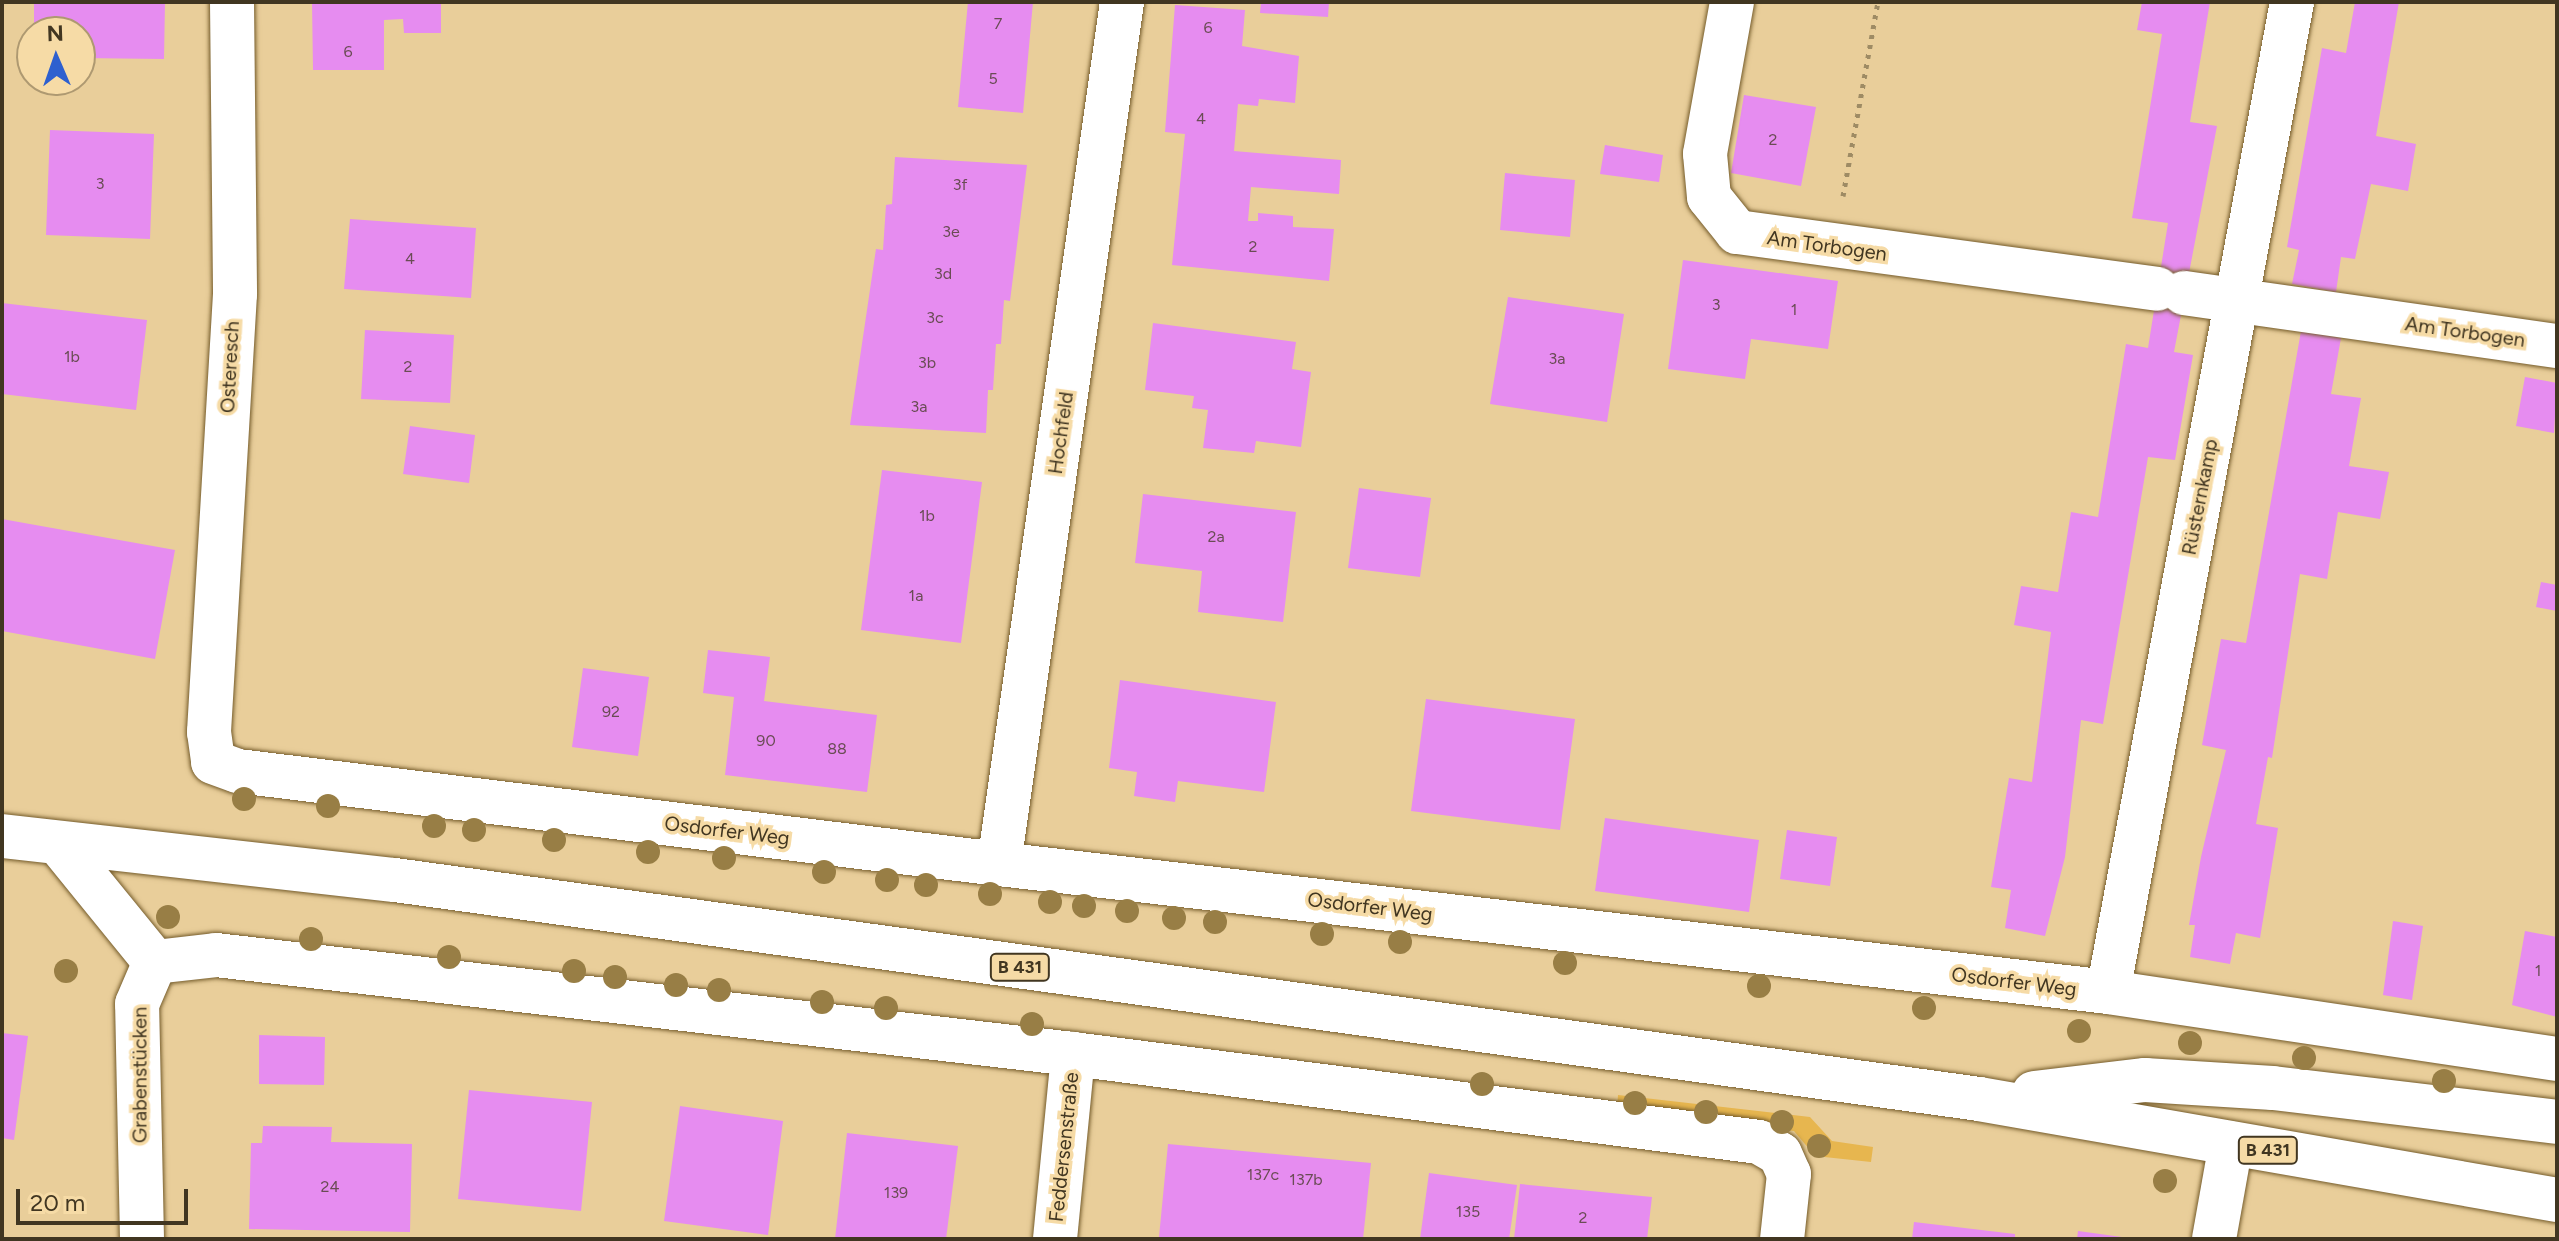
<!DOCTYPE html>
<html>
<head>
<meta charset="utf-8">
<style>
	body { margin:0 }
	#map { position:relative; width:2559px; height:1241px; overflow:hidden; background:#e9ce9a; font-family:Figtree,sans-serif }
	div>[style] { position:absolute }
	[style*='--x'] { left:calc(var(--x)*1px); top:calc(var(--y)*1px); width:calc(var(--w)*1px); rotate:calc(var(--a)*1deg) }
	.green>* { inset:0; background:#e7b64f }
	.building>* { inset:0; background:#e68cf0 }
	.path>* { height:5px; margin-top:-2.5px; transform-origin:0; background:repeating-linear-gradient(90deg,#9e8b64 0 4px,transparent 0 10px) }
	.roads { filter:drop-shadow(0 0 2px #755c2b) drop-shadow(0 0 2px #755c2b) }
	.street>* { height:44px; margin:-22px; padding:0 22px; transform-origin:22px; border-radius:22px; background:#fff }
	.primary>* { height:44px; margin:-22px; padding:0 22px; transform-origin:22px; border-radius:22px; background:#fff }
	.trees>* { width:24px; height:24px; margin:-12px; border-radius:50%; background:#987e45 }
	span { translate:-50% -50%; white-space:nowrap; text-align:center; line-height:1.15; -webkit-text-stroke:7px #f6dba6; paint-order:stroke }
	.number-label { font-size:16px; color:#6a4c55 }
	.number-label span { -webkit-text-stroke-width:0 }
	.shield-label span { padding:2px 6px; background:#f6dba6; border:2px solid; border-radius:6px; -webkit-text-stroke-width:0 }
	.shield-label { font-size:18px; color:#413621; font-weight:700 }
	.street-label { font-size:20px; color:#413621 }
	.frame { position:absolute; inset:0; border:4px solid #413621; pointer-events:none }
	.north { position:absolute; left:16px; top:16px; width:80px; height:80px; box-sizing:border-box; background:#f6dba6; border:2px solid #ae9971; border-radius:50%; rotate:358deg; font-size:22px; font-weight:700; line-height:32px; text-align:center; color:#413621 }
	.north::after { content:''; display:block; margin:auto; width:28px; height:36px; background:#2e60cf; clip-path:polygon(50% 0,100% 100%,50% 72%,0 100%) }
	.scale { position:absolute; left:16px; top:1189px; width:172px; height:36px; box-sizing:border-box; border:4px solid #413621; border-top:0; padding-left:10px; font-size:24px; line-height:28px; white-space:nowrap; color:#413621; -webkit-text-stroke:6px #f6dba6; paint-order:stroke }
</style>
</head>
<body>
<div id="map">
	<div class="green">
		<i style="clip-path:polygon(1618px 1095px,1810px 1117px,1832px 1141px,1873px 1147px,1871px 1162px,1815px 1156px,1794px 1131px,1617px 1109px)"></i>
	</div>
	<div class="building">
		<i style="clip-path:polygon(34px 2px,165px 2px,164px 59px,80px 58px,80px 32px,34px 32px)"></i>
		<i style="clip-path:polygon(312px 2px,441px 2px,441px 33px,404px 33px,403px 19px,384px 20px,384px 70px,313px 70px)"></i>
		<i style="clip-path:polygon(968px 2px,1033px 2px,1023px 113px,958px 107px)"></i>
		<i style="clip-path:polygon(1261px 2px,1329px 2px,1328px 17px,1260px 13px)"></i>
		<i style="clip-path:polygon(2142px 2px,2210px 2px,2190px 122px,2217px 126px,2174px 352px,2193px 355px,2175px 460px,2148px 457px,2103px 724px,2081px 720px,2065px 857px,2045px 936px,2005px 928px,2011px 890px,1991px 887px,2009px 778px,2032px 782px,2051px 632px,2014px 625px,2021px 586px,2058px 592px,2071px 512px,2098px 517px,2126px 344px,2148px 348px,2168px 223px,2132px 218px,2162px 34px,2137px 30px)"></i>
		<i style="clip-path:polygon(2355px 2px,2399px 2px,2376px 136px,2416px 144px,2408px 191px,2371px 184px,2355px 259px,2341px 257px,2336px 292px,2292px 284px,2299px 250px,2287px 247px,2322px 48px,2346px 53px)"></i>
		<i style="clip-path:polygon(1175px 5px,1245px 10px,1242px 46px,1299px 56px,1295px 103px,1259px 99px,1258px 106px,1238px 104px,1234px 151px,1341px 160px,1339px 194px,1251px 187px,1248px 221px,1258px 221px,1258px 213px,1293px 216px,1293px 227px,1334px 229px,1329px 281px,1172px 265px,1185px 134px,1165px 132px)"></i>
		<i style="clip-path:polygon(1744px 95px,1816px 107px,1801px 186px,1731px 173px)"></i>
		<i style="clip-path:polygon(50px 130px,154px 134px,150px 239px,46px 235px)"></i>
		<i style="clip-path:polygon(1605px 145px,1663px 155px,1659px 182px,1600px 174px)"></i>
		<i style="clip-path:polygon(895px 157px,1027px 165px,1010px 301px,1004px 300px,1001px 344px,996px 344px,993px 390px,988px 390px,986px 433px,850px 425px,876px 249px,883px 250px,886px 205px,892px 204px)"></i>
		<i style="clip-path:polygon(1505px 173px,1575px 180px,1570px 237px,1500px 230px)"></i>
		<i style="clip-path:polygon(350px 219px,476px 228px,471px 298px,344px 289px)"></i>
		<i style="clip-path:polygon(1683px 260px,1838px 281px,1828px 349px,1751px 339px,1745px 379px,1668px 369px)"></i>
		<i style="clip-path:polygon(1508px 297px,1624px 314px,1607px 422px,1490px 404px)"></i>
		<i style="clip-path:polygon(2px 303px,147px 320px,136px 410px,2px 394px)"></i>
		<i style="clip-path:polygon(1153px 323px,1296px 342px,1292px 369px,1311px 372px,1301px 447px,1256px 441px,1254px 453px,1203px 448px,1208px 410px,1192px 408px,1194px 396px,1145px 390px)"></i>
		<i style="clip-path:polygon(365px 330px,454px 335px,450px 403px,361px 399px)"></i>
		<i style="clip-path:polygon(2301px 331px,2341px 338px,2331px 394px,2361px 398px,2349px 466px,2389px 472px,2380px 519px,2338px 512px,2327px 579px,2300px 574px,2272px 758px,2268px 757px,2256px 824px,2278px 828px,2260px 938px,2236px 933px,2230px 964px,2190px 957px,2195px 925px,2189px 925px,2201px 857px,2226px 750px,2202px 745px,2221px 639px,2246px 643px)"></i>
		<i style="clip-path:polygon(2525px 377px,2557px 383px,2554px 433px,2516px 426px)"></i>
		<i style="clip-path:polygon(410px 426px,475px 435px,469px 483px,403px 474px)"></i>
		<i style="clip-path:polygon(882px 470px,982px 482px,961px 643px,861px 630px)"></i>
		<i style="clip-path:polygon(1359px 488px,1431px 498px,1420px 577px,1348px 568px)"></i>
		<i style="clip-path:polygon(1143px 494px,1296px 512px,1283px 622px,1198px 612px,1202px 571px,1135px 563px)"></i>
		<i style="clip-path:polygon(2px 519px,175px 550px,155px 659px,2px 631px)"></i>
		<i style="clip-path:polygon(2541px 582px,2557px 585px,2557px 611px,2536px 607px)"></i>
		<i style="clip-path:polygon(708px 650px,770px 657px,764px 701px,877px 715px,867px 792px,725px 775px,734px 697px,703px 693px)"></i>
		<i style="clip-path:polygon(583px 668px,649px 677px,638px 756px,572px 747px)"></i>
		<i style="clip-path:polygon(1120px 680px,1276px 702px,1264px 792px,1178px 781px,1175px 802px,1134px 796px,1137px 772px,1109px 768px)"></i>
		<i style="clip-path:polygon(1426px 699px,1575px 719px,1560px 830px,1411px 811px)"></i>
		<i style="clip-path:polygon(1605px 818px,1759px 840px,1749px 912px,1595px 891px)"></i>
		<i style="clip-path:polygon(1787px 830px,1837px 837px,1830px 886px,1780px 879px)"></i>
		<i style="clip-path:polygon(2393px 921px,2423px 926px,2412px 1000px,2383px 995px)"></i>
		<i style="clip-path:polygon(2525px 931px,2557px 937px,2557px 1017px,2512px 1005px)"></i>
		<i style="clip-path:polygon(2px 1033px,28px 1036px,14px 1140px,2px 1138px)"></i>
		<i style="clip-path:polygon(259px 1035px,325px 1037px,324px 1085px,259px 1084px)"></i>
		<i style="clip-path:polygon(469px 1090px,592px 1102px,581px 1211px,458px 1199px)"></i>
		<i style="clip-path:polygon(680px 1106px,783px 1121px,768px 1235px,664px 1221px)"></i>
		<i style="clip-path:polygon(263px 1126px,332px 1127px,331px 1142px,412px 1144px,410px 1232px,249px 1229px,251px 1143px,262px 1143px)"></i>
		<i style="clip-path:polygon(847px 1133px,958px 1146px,946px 1239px,835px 1239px)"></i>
		<i style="clip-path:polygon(1168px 1144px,1371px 1163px,1363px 1239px,1159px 1237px)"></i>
		<i style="clip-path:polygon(1429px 1173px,1517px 1185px,1509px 1239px,1420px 1239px)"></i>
		<i style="clip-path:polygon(1520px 1184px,1652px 1197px,1647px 1239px,1514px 1239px)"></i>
		<i style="clip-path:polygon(1914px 1222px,2015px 1234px,2015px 1239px,1912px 1239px)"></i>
		<i style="clip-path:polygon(2078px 1231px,2122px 1237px,2122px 1239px,2077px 1239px)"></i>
	</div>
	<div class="path">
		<i style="--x:1843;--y:196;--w:197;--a:-79.8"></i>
	</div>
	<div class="roads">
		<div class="street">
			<i style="--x:232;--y:2;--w:292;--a:89.4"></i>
			<i style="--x:235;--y:294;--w:439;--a:93.4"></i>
			<i style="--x:209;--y:732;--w:30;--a:82"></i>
			<i style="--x:213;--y:762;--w:27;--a:20"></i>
			<i style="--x:238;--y:771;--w:767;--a:6.97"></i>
			<i style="--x:999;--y:864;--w:1116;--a:6.58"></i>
			<i style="--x:2108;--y:992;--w:454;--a:8.5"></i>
			<i style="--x:1732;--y:2;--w:154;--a:100.1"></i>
			<i style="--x:1705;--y:154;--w:43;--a:84.7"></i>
			<i style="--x:1709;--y:197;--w:45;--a:51.3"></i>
			<i style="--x:1737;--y:232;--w:424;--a:7.7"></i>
			<i style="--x:2184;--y:293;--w:377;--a:8.1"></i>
			<i style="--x:59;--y:844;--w:152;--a:50.9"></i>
			<i style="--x:999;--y:864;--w:871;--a:-81.88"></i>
			<i style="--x:155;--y:962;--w:61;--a:-6.5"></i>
			<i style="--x:216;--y:955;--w:863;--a:6.59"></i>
			<i style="--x:1073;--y:1054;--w:692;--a:7.31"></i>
			<i style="--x:1759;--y:1142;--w:24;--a:30"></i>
			<i style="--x:1780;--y:1154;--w:22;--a:66"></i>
			<i style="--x:1789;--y:1174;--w:65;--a:96.1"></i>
			<i style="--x:2108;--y:992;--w:1007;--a:-79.47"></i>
			<i style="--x:142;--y:1239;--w:235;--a:-91.2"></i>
			<i style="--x:137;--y:1004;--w:46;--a:-66.8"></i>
			<i style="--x:1055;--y:1239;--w:186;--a:-84.4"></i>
			<i style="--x:2214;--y:1239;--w:97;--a:-79.9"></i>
		</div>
		<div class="primary">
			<i style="--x:2;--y:836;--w:395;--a:6.4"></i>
			<i style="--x:395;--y:880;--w:1599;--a:7.87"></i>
			<i style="--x:1979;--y:1099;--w:587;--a:9.91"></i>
			<i style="--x:2034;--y:1093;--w:112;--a:-6.7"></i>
			<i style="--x:2145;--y:1080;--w:128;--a:3.6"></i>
			<i style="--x:2273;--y:1088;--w:286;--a:6.8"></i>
		</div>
	</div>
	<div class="trees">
		<i style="left:244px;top:799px"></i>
		<i style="left:328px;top:806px"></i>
		<i style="left:434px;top:826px"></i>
		<i style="left:474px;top:830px"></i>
		<i style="left:554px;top:840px"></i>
		<i style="left:648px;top:852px"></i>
		<i style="left:724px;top:858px"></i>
		<i style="left:824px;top:872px"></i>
		<i style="left:887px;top:880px"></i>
		<i style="left:926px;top:885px"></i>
		<i style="left:990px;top:894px"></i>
		<i style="left:1050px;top:902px"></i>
		<i style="left:1084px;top:906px"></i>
		<i style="left:1127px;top:911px"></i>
		<i style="left:168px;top:917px"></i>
		<i style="left:1174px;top:918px"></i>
		<i style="left:1215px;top:922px"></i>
		<i style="left:1322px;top:934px"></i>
		<i style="left:311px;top:939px"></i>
		<i style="left:1400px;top:942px"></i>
		<i style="left:449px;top:957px"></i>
		<i style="left:1565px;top:963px"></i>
		<i style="left:66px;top:971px"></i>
		<i style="left:574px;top:971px"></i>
		<i style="left:615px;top:977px"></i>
		<i style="left:676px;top:985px"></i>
		<i style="left:1759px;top:986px"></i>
		<i style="left:719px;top:990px"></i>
		<i style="left:822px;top:1002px"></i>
		<i style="left:886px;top:1008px"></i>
		<i style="left:1924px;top:1008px"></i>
		<i style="left:1032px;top:1024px"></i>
		<i style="left:2079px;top:1031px"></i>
		<i style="left:2190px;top:1043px"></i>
		<i style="left:2304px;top:1058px"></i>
		<i style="left:2444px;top:1081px"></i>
		<i style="left:1482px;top:1084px"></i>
		<i style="left:1635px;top:1103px"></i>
		<i style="left:1706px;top:1112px"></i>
		<i style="left:1782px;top:1122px"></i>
		<i style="left:1819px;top:1146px"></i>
		<i style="left:2165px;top:1181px"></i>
	</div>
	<div class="number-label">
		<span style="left:998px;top:24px">7</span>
		<span style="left:1208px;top:28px">6</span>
		<span style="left:348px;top:52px">6</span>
		<span style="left:993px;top:79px">5</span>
		<span style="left:1201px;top:119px">4</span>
		<span style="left:1773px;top:140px">2</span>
		<span style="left:100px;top:184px">3</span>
		<span style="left:960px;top:185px">3f</span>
		<span style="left:951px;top:232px">3e</span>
		<span style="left:1253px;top:247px">2</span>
		<span style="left:410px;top:259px">4</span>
		<span style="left:943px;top:274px">3d</span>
		<span style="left:1716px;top:305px">3</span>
		<span style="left:1794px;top:310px">1</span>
		<span style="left:935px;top:318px">3c</span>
		<span style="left:72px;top:357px">1b</span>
		<span style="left:1557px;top:359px">3a</span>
		<span style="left:927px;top:363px">3b</span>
		<span style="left:408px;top:367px">2</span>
		<span style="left:919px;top:407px">3a</span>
		<span style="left:927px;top:516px">1b</span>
		<span style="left:1216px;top:537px">2a</span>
		<span style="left:916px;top:596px">1a</span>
		<span style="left:611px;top:712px">92</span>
		<span style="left:766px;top:741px">90</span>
		<span style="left:837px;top:749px">88</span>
		<span style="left:2538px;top:971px">1</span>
		<span style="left:1263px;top:1175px">137c</span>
		<span style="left:1306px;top:1180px">137b</span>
		<span style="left:330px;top:1187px">24</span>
		<span style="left:896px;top:1193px">139</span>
		<span style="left:1468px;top:1212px">135</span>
		<span style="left:1583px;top:1218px">2</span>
	</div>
	<div class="shield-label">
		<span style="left:1020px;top:967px">B 431</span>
		<span style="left:2268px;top:1150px">B 431</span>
	</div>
	<div class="street-label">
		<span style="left:1827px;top:246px;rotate:8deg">Am Torbogen</span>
		<span style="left:2465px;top:332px;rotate:8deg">Am Torbogen</span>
		<span style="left:230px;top:367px;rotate:-87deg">Osteresch</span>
		<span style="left:1061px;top:433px;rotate:-82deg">Hochfeld</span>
		<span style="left:2200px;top:497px;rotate:-79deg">Rüsternkamp</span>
		<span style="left:727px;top:831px;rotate:7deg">Osdorfer Weg</span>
		<span style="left:1370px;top:907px;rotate:7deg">Osdorfer Weg</span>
		<span style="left:2014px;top:982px;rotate:7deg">Osdorfer Weg</span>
		<span style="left:140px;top:1075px;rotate:-90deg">Grabenstücken</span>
		<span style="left:1064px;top:1147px;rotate:-84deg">Feddersenstraße</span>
	</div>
	<div class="frame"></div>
	<div class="north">N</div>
	<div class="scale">20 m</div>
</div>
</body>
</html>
